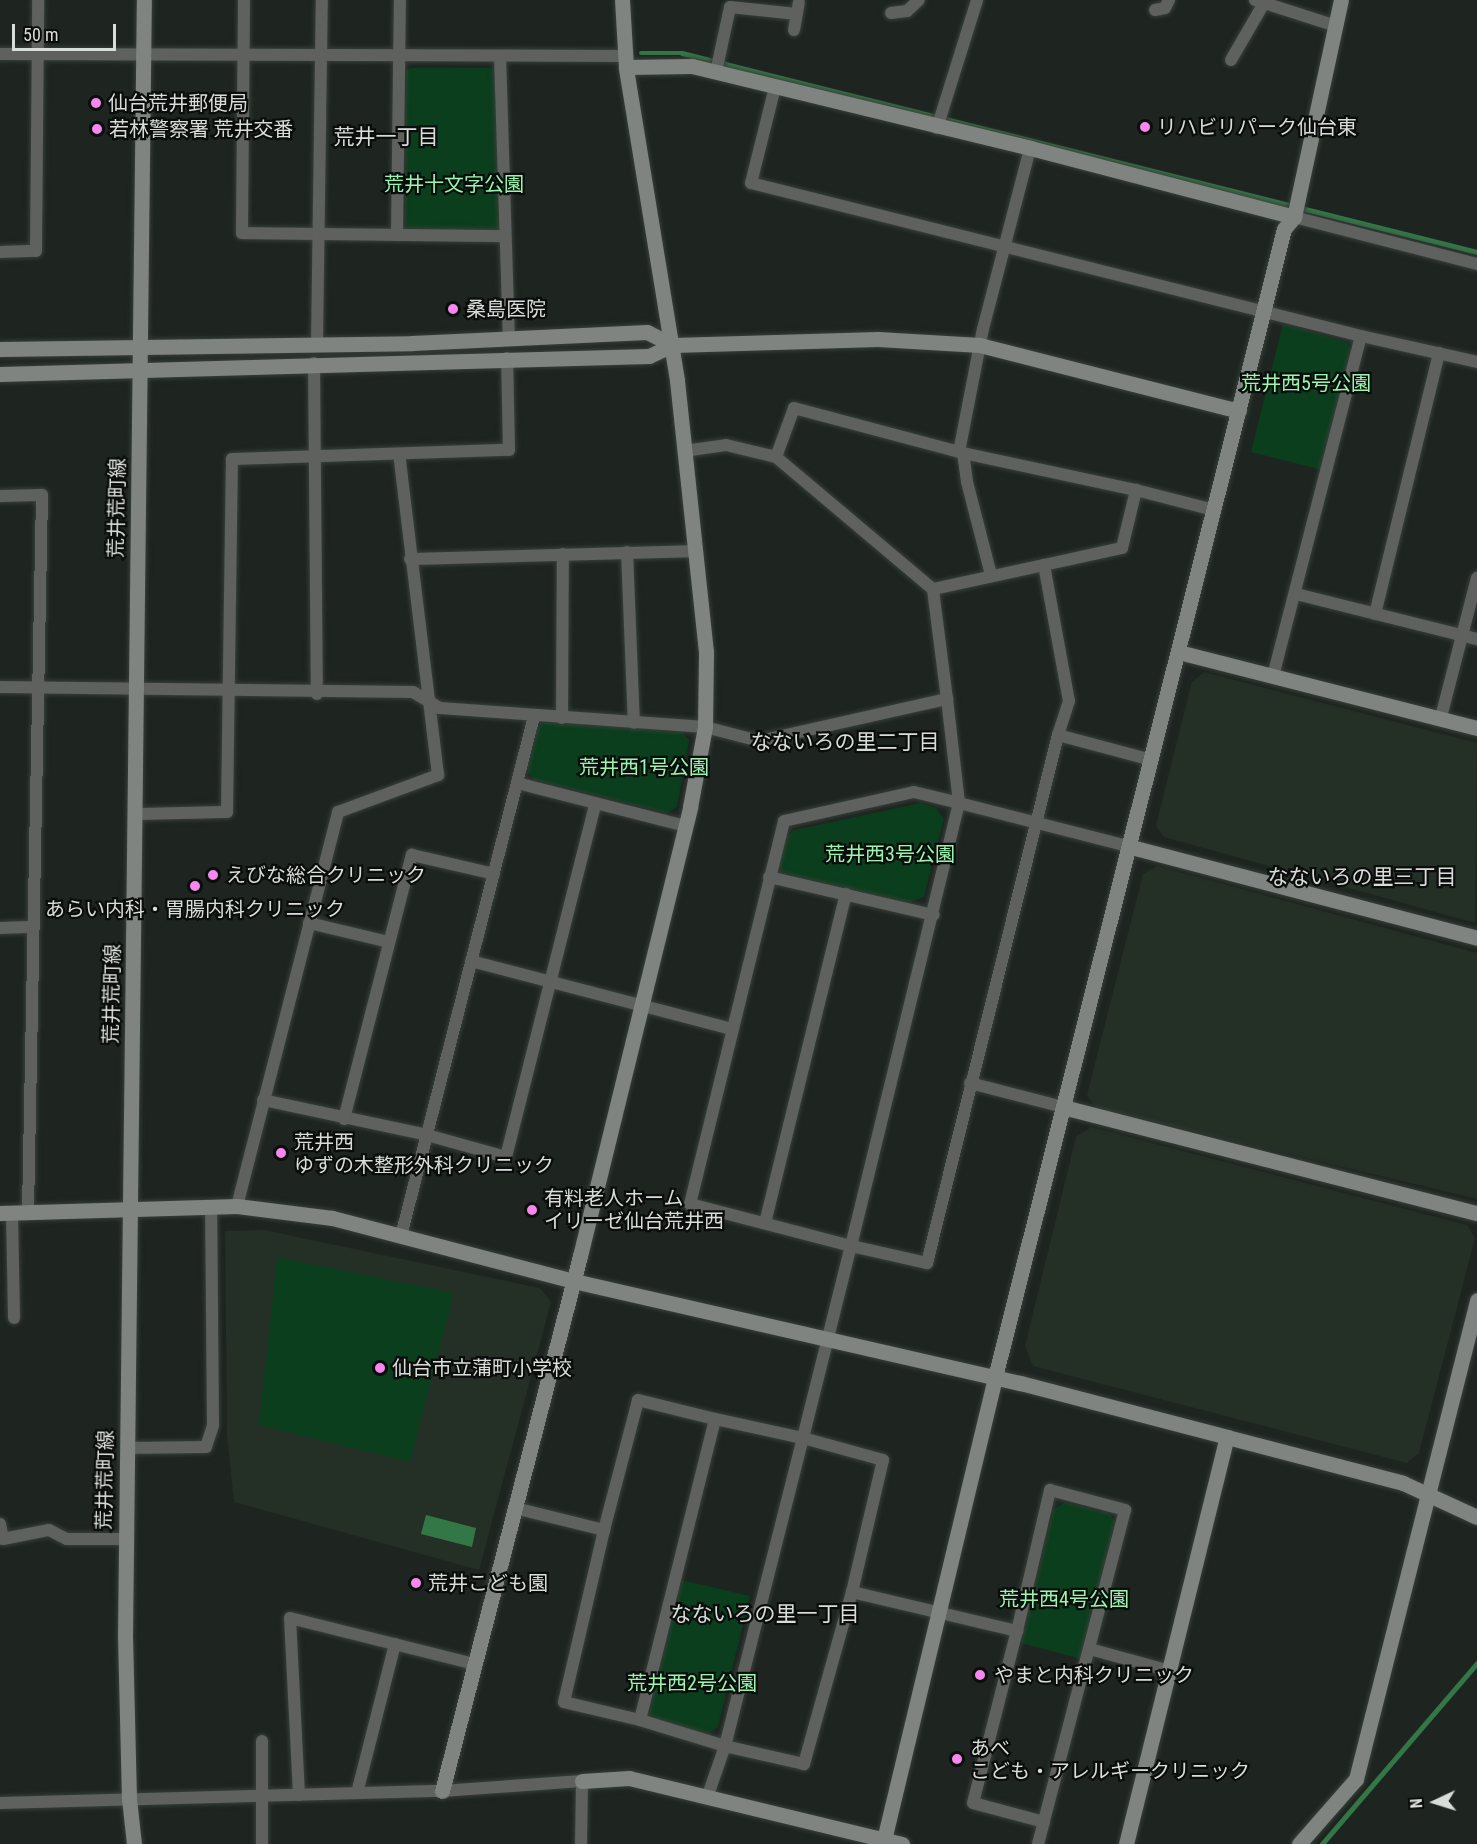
<!DOCTYPE html>
<html>
<head>
<meta charset="utf-8">
<style>
	body { margin:0 }
	#map { position:relative; width:1477px; height:1844px; overflow:hidden; background:#1e2520; font-family:"Roboto Condensed","Noto Sans JP",sans-serif }
	div>[style] { position:absolute }
	[style*='--x'] { left:calc(var(--x)*1px); top:calc(var(--y)*1px); width:calc(var(--w)*1px); rotate:calc(var(--a)*1deg) }
	.built>* { inset:0; background:#242f26 }
	.green>* { inset:0; background:#0b3e1d }
	.water>* { inset:0; background:#347747 }
	.stream>* { height:4.5px; margin:-2.25px; padding:0 2.25px; transform-origin:2.25px; border-radius:2.25px; background:#347747 }
	.roads { filter:drop-shadow(0 0 2px #383f3a) drop-shadow(0 0 2px #383f3a) }
	.street>* { height:12px; margin:-6px; padding:0 6px; transform-origin:6px; border-radius:6px; background:#5e615e }
	.secondary>* { height:15px; margin:-7.5px; padding:0 7.5px; transform-origin:7.5px; border-radius:7.5px; background:#7f8480 }
	.dots>* { width:16px; height:16px; translate:-50% -50%; box-sizing:border-box; border:3px solid #0a0d0b; border-radius:50% }
	span { translate:-50% -50%; white-space:nowrap; text-align:center; line-height:1.15; -webkit-text-stroke:4.5px #0a0d0b; paint-order:stroke }
	.poi-label { font-size:20px; color:#d9ddda }
	.left { translate:0 -50%; text-align:left }
	.park-label { font-size:20px; color:#99f6ae }
	.street-label { font-size:20px; color:#d9ddda }
	.neighbourhood-label { font-size:21px; color:#d9ddda }
	.north { position:absolute; left:1405px; top:1772px; width:60px; height:60px; -webkit-text-stroke:4px #0a0d0b; paint-order:stroke; rotate:266deg; font-size:16px; font-weight:700; line-height:24px; text-align:center; color:#d9ddda }
	.north::after { content:''; display:block; margin:auto; width:21px; height:27px; background:#d9ddda; clip-path:polygon(50% 0,100% 100%,50% 72%,0 100%) }
	.scale { position:absolute; left:12px; top:24px; width:104px; height:27px; box-sizing:border-box; border:3px solid #d9ddda; border-top:0; padding-left:8px; font-size:18px; line-height:21px; white-space:nowrap; color:#d9ddda; -webkit-text-stroke:4px #0a0d0b; paint-order:stroke }
</style>
</head>
<body>
<div id="map">
	<div class="built">
		<i style="clip-path:polygon(1204px 672px,1477px 743px,1475px 923px,1164px 837px,1156px 826px,1192px 682px)"></i>
		<i style="clip-path:polygon(1157px 866px,1477px 953px,1477px 1199px,1096px 1108px,1087px 1095px,1143px 874px)"></i>
		<i style="clip-path:polygon(1091px 1127px,1467px 1225px,1475px 1238px,1419px 1453px,1407px 1463px,1033px 1366px,1025px 1346px,1076px 1137px)"></i>
		<i style="clip-path:polygon(264px 1230px,540px 1288px,551px 1302px,479px 1570px,234px 1502px,227px 1434px,225px 1231px)"></i>
	</div>
	<div class="green">
		<i style="clip-path:polygon(411px 68px,495px 68px,505px 227px,493px 233px,413px 233px,405px 224px,406px 70px)"></i>
		<i style="clip-path:polygon(1283px 324px,1347px 342px,1352px 352px,1322px 470px,1251px 452px)"></i>
		<i style="clip-path:polygon(545px 719px,682px 732px,689px 740px,677px 807px,667px 813px,534px 780px,526px 769px,536px 730px)"></i>
		<i style="clip-path:polygon(921px 803px,936px 808px,944px 819px,924px 897px,908px 903px,783px 873px,777px 864px,783px 840px,794px 830px)"></i>
		<i style="clip-path:polygon(277px 1257px,454px 1293px,410px 1462px,259px 1425px)"></i>
		<i style="clip-path:polygon(1065px 1502px,1110px 1514px,1115px 1522px,1082px 1659px,1021px 1643px,1053px 1510px)"></i>
		<i style="clip-path:polygon(681px 1580px,750px 1596px,718px 1727px,708px 1734px,652px 1719px,647px 1714px)"></i>
	</div>
	<div class="water">
		<i style="clip-path:polygon(426px 1515px,476px 1528px,472px 1547px,421px 1534px)"></i>
	</div>
	<div class="stream">
		<i style="--x:641;--y:53;--w:41;--a:0"></i>
		<i style="--x:682;--y:53;--w:820;--a:14.05"></i>
		<i style="--x:1322;--y:1844;--w:238;--a:-49.4"></i>
	</div>
	<div class="roads">
		<div class="street">
			<i style="--x:244;--y:0;--w:233;--a:90.5"></i>
			<i style="--x:242;--y:233;--w:263;--a:0.7"></i>
			<i style="--x:1255;--y:0;--w:82;--a:17.8"></i>
			<i style="--x:1155;--y:10;--w:10;--a:-11"></i>
			<i style="--x:1165;--y:8;--w:9;--a:-63"></i>
			<i style="--x:891;--y:13;--w:16;--a:-7"></i>
			<i style="--x:907;--y:11;--w:16;--a:-43"></i>
			<i style="--x:794;--y:30;--w:28;--a:-80"></i>
			<i style="--x:0;--y:54;--w:625;--a:0.18"></i>
			<i style="--x:500;--y:56;--w:282;--a:88.2"></i>
			<i style="--x:1231;--y:60;--w:66;--a:-59.9"></i>
			<i style="--x:716;--y:72;--w:66;--a:-77.8"></i>
			<i style="--x:730;--y:7;--w:67;--a:6"></i>
			<i style="--x:775;--y:87;--w:99;--a:104"></i>
			<i style="--x:751;--y:183;--w:629;--a:14.08"></i>
			<i style="--x:937;--y:128;--w:134;--a:-72.6"></i>
			<i style="--x:1294;--y:217;--w:189;--a:14.4"></i>
			<i style="--x:397;--y:235;--w:235;--a:-89.3"></i>
			<i style="--x:0;--y:252;--w:36;--a:-2"></i>
			<i style="--x:36;--y:251;--w:251;--a:-89.5"></i>
			<i style="--x:317;--y:343;--w:343;--a:-89.2"></i>
			<i style="--x:314;--y:363;--w:331;--a:89.5"></i>
			<i style="--x:684;--y:451;--w:42;--a:-8.1"></i>
			<i style="--x:726;--y:445;--w:51;--a:13.5"></i>
			<i style="--x:776;--y:457;--w:205;--a:40.1"></i>
			<i style="--x:933;--y:589;--w:114;--a:-12.2"></i>
			<i style="--x:1044;--y:565;--w:138;--a:79.6"></i>
			<i style="--x:1069;--y:701;--w:36;--a:108"></i>
			<i style="--x:1058;--y:735;--w:97;--a:14.9"></i>
			<i style="--x:959;--y:452;--w:125;--a:-79"></i>
			<i style="--x:983;--y:329;--w:187;--a:-75.4"></i>
			<i style="--x:963;--y:453;--w:29;--a:82"></i>
			<i style="--x:967;--y:482;--w:96;--a:75.5"></i>
			<i style="--x:776;--y:457;--w:52;--a:-69.8"></i>
			<i style="--x:794;--y:408;--w:175;--a:14.9"></i>
			<i style="--x:963;--y:453;--w:177;--a:12.1"></i>
			<i style="--x:0;--y:496;--w:42;--a:-1.4"></i>
			<i style="--x:42;--y:495;--w:718;--a:91.12"></i>
			<i style="--x:627;--y:552;--w:171;--a:87.7"></i>
			<i style="--x:410;--y:559;--w:283;--a:-1.6"></i>
			<i style="--x:1044;--y:565;--w:80;--a:-12.3"></i>
			<i style="--x:1122;--y:548;--w:60;--a:-76.4"></i>
			<i style="--x:1136;--y:490;--w:81;--a:14.4"></i>
			<i style="--x:1296;--y:594;--w:187;--a:14"></i>
			<i style="--x:1375;--y:614;--w:269;--a:-76.2"></i>
			<i style="--x:1273;--y:676;--w:351;--a:-75.5"></i>
			<i style="--x:1361;--y:336;--w:119;--a:12.6"></i>
			<i style="--x:0;--y:687;--w:413;--a:0.7"></i>
			<i style="--x:413;--y:692;--w:31;--a:31"></i>
			<i style="--x:440;--y:708;--w:266;--a:4.1"></i>
			<i style="--x:705;--y:727;--w:56;--a:14.5"></i>
			<i style="--x:759;--y:741;--w:193;--a:-12.6"></i>
			<i style="--x:947;--y:699;--w:111;--a:-97.3"></i>
			<i style="--x:947;--y:699;--w:105;--a:83.4"></i>
			<i style="--x:959;--y:803;--w:178;--a:14.3"></i>
			<i style="--x:1441;--y:717;--w:144;--a:-75.5"></i>
			<i style="--x:562;--y:718;--w:164;--a:-89.7"></i>
			<i style="--x:517;--y:783;--w:174;--a:14.3"></i>
			<i style="--x:914;--y:792;--w:46;--a:13.7"></i>
			<i style="--x:959;--y:803;--w:456;--a:103.7"></i>
			<i style="--x:851;--y:1246;--w:166;--a:-165.4"></i>
			<i style="--x:690;--y:1204;--w:394;--a:-76.2"></i>
			<i style="--x:784;--y:821;--w:133;--a:-12.6"></i>
			<i style="--x:136;--y:814;--w:91;--a:-1.3"></i>
			<i style="--x:227;--y:812;--w:353;--a:-89.2"></i>
			<i style="--x:232;--y:459;--w:277;--a:-1.9"></i>
			<i style="--x:509;--y:450;--w:92;--a:-91.2"></i>
			<i style="--x:769;--y:877;--w:169;--a:13"></i>
			<i style="--x:309;--y:923;--w:82;--a:13.4"></i>
			<i style="--x:0;--y:928;--w:34;--a:-2"></i>
			<i style="--x:471;--y:961;--w:270;--a:14.6"></i>
			<i style="--x:970;--y:1083;--w:96;--a:14.5"></i>
			<i style="--x:263;--y:1100;--w:168;--a:12"></i>
			<i style="--x:427;--y:1135;--w:82;--a:15.6"></i>
			<i style="--x:506;--y:1157;--w:364;--a:-75.8"></i>
			<i style="--x:344;--y:1119;--w:273;--a:-75.6"></i>
			<i style="--x:412;--y:855;--w:84;--a:13"></i>
			<i style="--x:237;--y:1206;--w:407;--a:-75.6"></i>
			<i style="--x:338;--y:812;--w:107;--a:-20.3"></i>
			<i style="--x:438;--y:775;--w:322;--a:-96.9"></i>
			<i style="--x:12;--y:1213;--w:105;--a:88.9"></i>
			<i style="--x:765;--y:1223;--w:339;--a:-76.2"></i>
			<i style="--x:401;--y:1236;--w:537;--a:-75.65"></i>
			<i style="--x:127;--y:1448;--w:79;--a:-0.7"></i>
			<i style="--x:206;--y:1447;--w:23;--a:-72"></i>
			<i style="--x:213;--y:1425;--w:218;--a:-90.5"></i>
			<i style="--x:515;--y:1508;--w:92;--a:13.9"></i>
			<i style="--x:0;--y:1524;--w:15;--a:79"></i>
			<i style="--x:3;--y:1539;--w:47;--a:-11.1"></i>
			<i style="--x:49;--y:1530;--w:20;--a:27"></i>
			<i style="--x:67;--y:1539;--w:59;--a:0"></i>
			<i style="--x:852;--y:1592;--w:179;--a:105.6"></i>
			<i style="--x:804;--y:1764;--w:81;--a:-167.2"></i>
			<i style="--x:725;--y:1746;--w:318;--a:-75.8"></i>
			<i style="--x:803;--y:1438;--w:83;--a:15.4"></i>
			<i style="--x:883;--y:1460;--w:136;--a:103.2"></i>
			<i style="--x:852;--y:1592;--w:170;--a:13.3"></i>
			<i style="--x:1017;--y:1631;--w:145;--a:-76.8"></i>
			<i style="--x:1050;--y:1490;--w:78;--a:14.9"></i>
			<i style="--x:1125;--y:1510;--w:322;--a:104.6"></i>
			<i style="--x:1044;--y:1822;--w:73;--a:-165"></i>
			<i style="--x:973;--y:1803;--w:178;--a:-75.7"></i>
			<i style="--x:1090;--y:1649;--w:80;--a:15.3"></i>
			<i style="--x:640;--y:1720;--w:78;--a:-166.7"></i>
			<i style="--x:564;--y:1702;--w:177;--a:-76.9"></i>
			<i style="--x:604;--y:1530;--w:134;--a:-75.3"></i>
			<i style="--x:638;--y:1400;--w:79;--a:13.9"></i>
			<i style="--x:357;--y:1793;--w:154;--a:-75.7"></i>
			<i style="--x:299;--y:1795;--w:177;--a:-92.9"></i>
			<i style="--x:290;--y:1618;--w:191;--a:14"></i>
			<i style="--x:708;--y:1795;--w:52;--a:-70.9"></i>
			<i style="--x:725;--y:1746;--w:89;--a:-163"></i>
			<i style="--x:640;--y:1720;--w:310;--a:-76"></i>
			<i style="--x:715;--y:1419;--w:90;--a:12.2"></i>
			<i style="--x:803;--y:1438;--w:198;--a:-76"></i>
			<i style="--x:851;--y:1246;--w:78;--a:12.6"></i>
			<i style="--x:927;--y:1263;--w:544;--a:-76.07"></i>
			<i style="--x:0;--y:1803;--w:442;--a:-1.6"></i>
			<i style="--x:442;--y:1791;--w:140;--a:-4.1"></i>
			<i style="--x:582;--y:1781;--w:63;--a:90.9"></i>
			<i style="--x:262;--y:1844;--w:103;--a:-90"></i>
			<i style="--x:1038;--y:1844;--w:23;--a:-75"></i>
		</div>
		<div class="secondary">
			<i style="--x:626;--y:67;--w:66;--a:-0.9"></i>
			<i style="--x:692;--y:66;--w:348;--a:13.6"></i>
			<i style="--x:1030;--y:148;--w:273;--a:14.6"></i>
			<i style="--x:0;--y:349;--w:412;--a:-0.8"></i>
			<i style="--x:412;--y:343;--w:235;--a:-2.7"></i>
			<i style="--x:647;--y:332;--w:29;--a:27"></i>
			<i style="--x:0;--y:374;--w:649;--a:-1.59"></i>
			<i style="--x:649;--y:356;--w:26;--a:-25"></i>
			<i style="--x:673;--y:345;--w:205;--a:-1.7"></i>
			<i style="--x:878;--y:339;--w:102;--a:3.4"></i>
			<i style="--x:980;--y:345;--w:267;--a:14.3"></i>
			<i style="--x:1179;--y:652;--w:308;--a:14.3"></i>
			<i style="--x:1131;--y:847;--w:358;--a:14.7"></i>
			<i style="--x:1063;--y:1107;--w:427;--a:14.4"></i>
			<i style="--x:0;--y:1213;--w:237;--a:-1.7"></i>
			<i style="--x:237;--y:1206;--w:96;--a:7.2"></i>
			<i style="--x:332;--y:1218;--w:250;--a:14.6"></i>
			<i style="--x:574;--y:1281;--w:458;--a:12.9"></i>
			<i style="--x:1020;--y:1383;--w:214;--a:14.6"></i>
			<i style="--x:1227;--y:1437;--w:182;--a:14.6"></i>
			<i style="--x:1403;--y:1483;--w:81;--a:24.7"></i>
			<i style="--x:582;--y:1781;--w:47;--a:-3.7"></i>
			<i style="--x:629;--y:1778;--w:281;--a:13.6"></i>
			<i style="--x:442;--y:1791;--w:553;--a:-75.54"></i>
			<i style="--x:580;--y:1256;--w:462;--a:-76.2"></i>
			<i style="--x:690;--y:807;--w:81;--a:-79.4"></i>
			<i style="--x:705;--y:727;--w:75;--a:-89.2"></i>
			<i style="--x:706;--y:652;--w:274;--a:-96.1"></i>
			<i style="--x:677;--y:380;--w:317;--a:-99.3"></i>
			<i style="--x:626;--y:67;--w:67;--a:-93.4"></i>
			<i style="--x:134;--y:1844;--w:45;--a:-96.3"></i>
			<i style="--x:129;--y:1799;--w:162;--a:-91.4"></i>
			<i style="--x:125;--y:1637;--w:1637;--a:-89.34"></i>
			<i style="--x:883;--y:1844;--w:480;--a:-76.5"></i>
			<i style="--x:995;--y:1377;--w:1184;--a:-75.87"></i>
			<i style="--x:1284;--y:229;--w:16;--a:-50"></i>
			<i style="--x:1294;--y:217;--w:222;--a:-77.8"></i>
			<i style="--x:1126;--y:1844;--w:419;--a:-76.1"></i>
			<i style="--x:1299;--y:1844;--w:86;--a:-48.8"></i>
			<i style="--x:1356;--y:1779;--w:494;--a:-75.8"></i>
		</div>
	</div>
	<div class="dots">
		<i style="left:96px;top:103px;background:#f688ed"></i>
		<i style="left:1145px;top:127px;background:#f688ed"></i>
		<i style="left:97px;top:129px;background:#f688ed"></i>
		<i style="left:453px;top:309px;background:#f688ed"></i>
		<i style="left:213px;top:875px;background:#f688ed"></i>
		<i style="left:195px;top:886px;background:#f688ed"></i>
		<i style="left:281px;top:1153px;background:#f688ed"></i>
		<i style="left:532px;top:1210px;background:#f688ed"></i>
		<i style="left:380px;top:1368px;background:#f688ed"></i>
		<i style="left:416px;top:1583px;background:#f688ed"></i>
		<i style="left:980px;top:1675px;background:#f688ed"></i>
		<i style="left:957px;top:1759px;background:#f688ed"></i>
	</div>
	<div class="poi-label">
		<span class="left" style="left:108px;top:103px">仙台荒井郵便局</span>
		<span class="left" style="left:1157px;top:127px">リハビリパーク仙台東</span>
		<span class="left" style="left:109px;top:129px">若林警察署 荒井交番</span>
		<span class="left" style="left:466px;top:309px">桑島医院</span>
		<span class="left" style="left:226px;top:875px">えびな総合クリニック</span>
		<span style="left:195px;top:909px">あらい内科・胃腸内科クリニック</span>
		<span class="left" style="left:294px;top:1154px">荒井西<br>ゆずの木整形外科クリニック</span>
		<span class="left" style="left:544px;top:1210px">有料老人ホーム<br>イリーゼ仙台荒井西</span>
		<span class="left" style="left:392px;top:1368px">仙台市立蒲町小学校</span>
		<span class="left" style="left:428px;top:1583px">荒井こども園</span>
		<span class="left" style="left:994px;top:1675px">やまと内科クリニック</span>
		<span class="left" style="left:970px;top:1760px">あべ<br>こども・アレルギークリニック</span>
	</div>
	<div class="park-label">
		<span style="left:454px;top:184px">荒井十文字公園</span>
		<span style="left:1306px;top:383px">荒井西5号公園</span>
		<span style="left:644px;top:767px">荒井西1号公園</span>
		<span style="left:890px;top:854px">荒井西3号公園</span>
		<span style="left:1064px;top:1599px">荒井西4号公園</span>
		<span style="left:692px;top:1683px">荒井西2号公園</span>
	</div>
	<div class="street-label">
		<span style="left:117px;top:508px;rotate:-89deg">荒井荒町線</span>
		<span style="left:112px;top:994px;rotate:-89deg">荒井荒町線</span>
		<span style="left:105px;top:1480px;rotate:-89deg">荒井荒町線</span>
	</div>
	<div class="neighbourhood-label">
		<span style="left:386px;top:137px">荒井一丁目</span>
		<span style="left:845px;top:742px">なないろの里二丁目</span>
		<span style="left:1362px;top:877px">なないろの里三丁目</span>
		<span style="left:765px;top:1614px">なないろの里一丁目</span>
	</div>
	<div class="north">N</div>
	<div class="scale">50 m</div>
</div>
</body>
</html>
